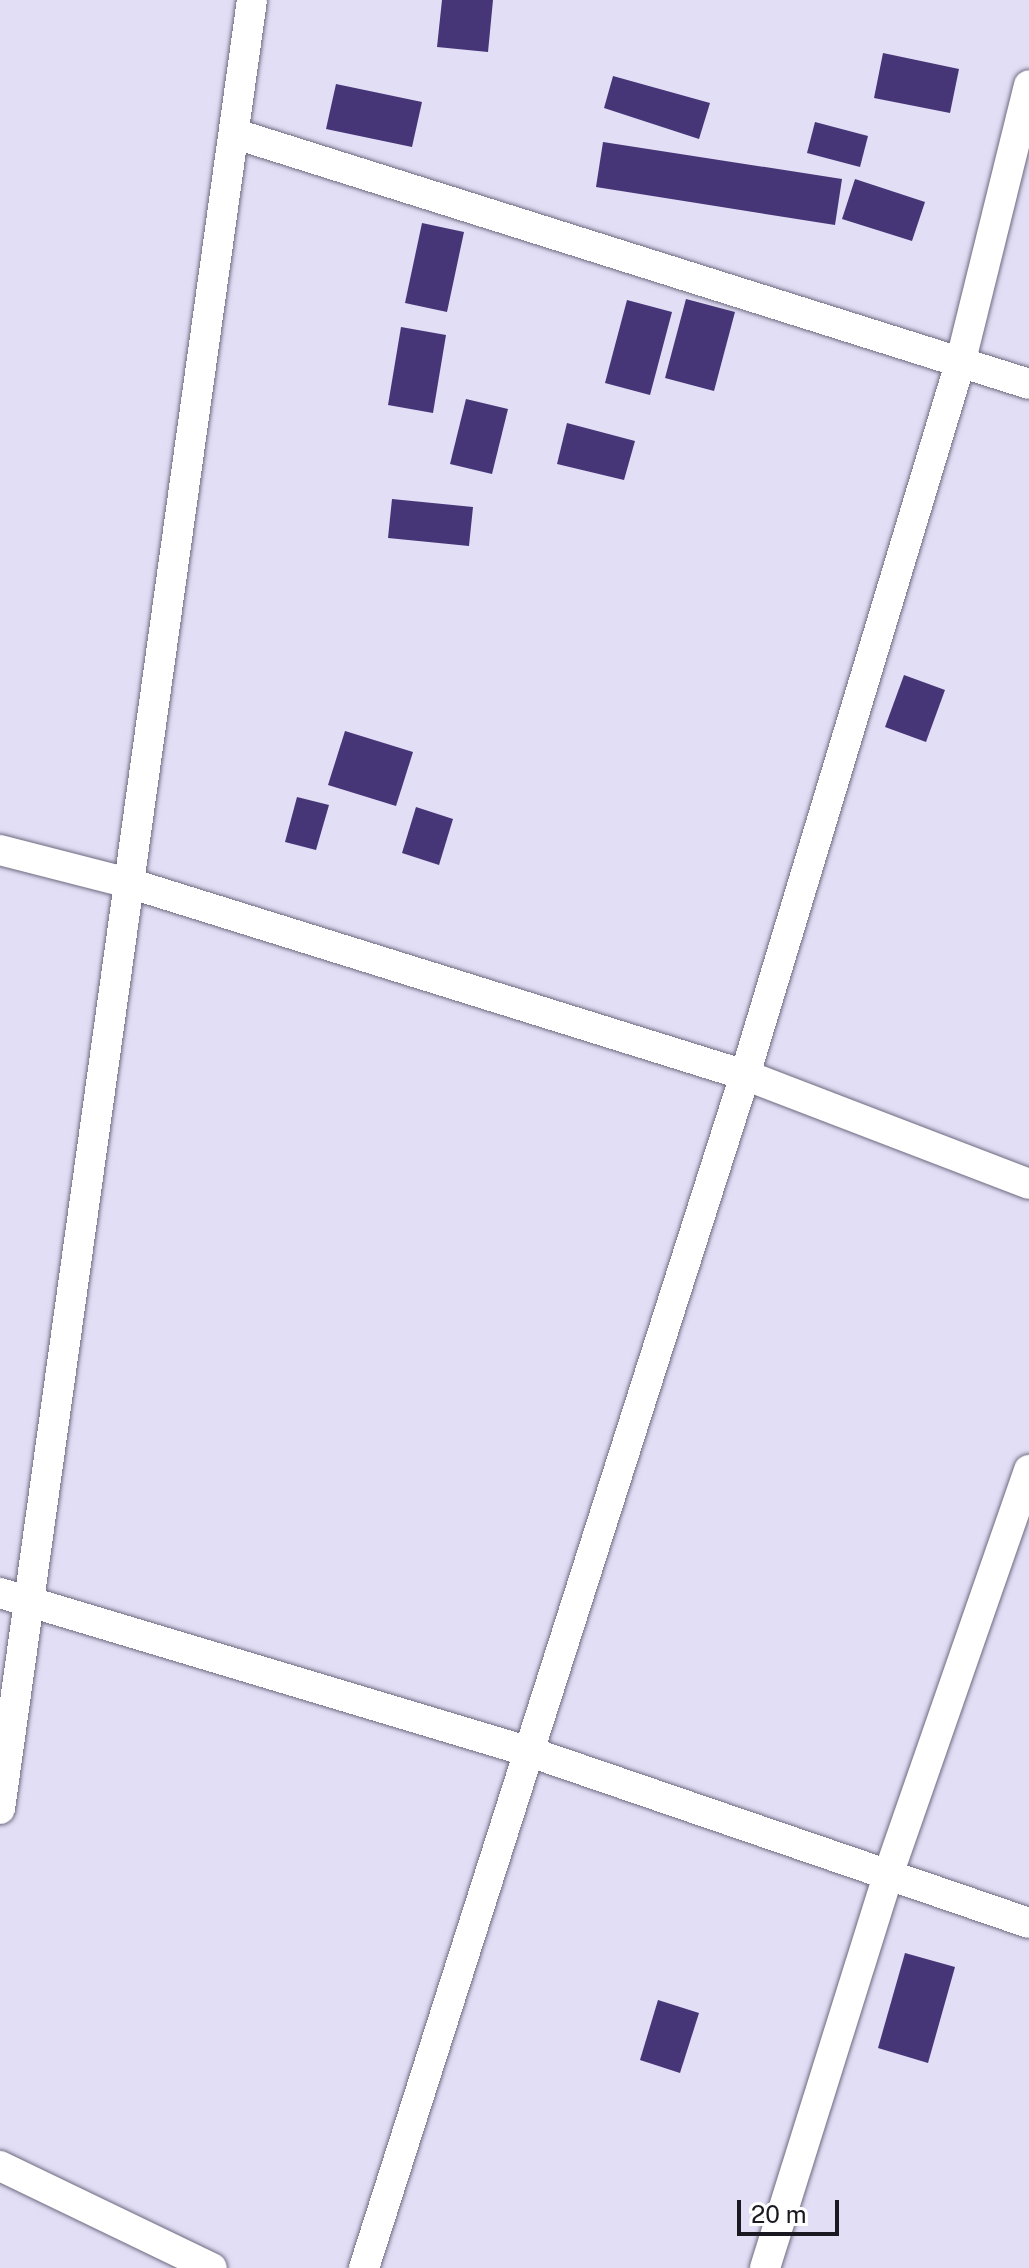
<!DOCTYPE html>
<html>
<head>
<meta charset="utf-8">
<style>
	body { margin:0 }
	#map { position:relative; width:1029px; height:2268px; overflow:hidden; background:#e2def6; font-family:"Public Sans",sans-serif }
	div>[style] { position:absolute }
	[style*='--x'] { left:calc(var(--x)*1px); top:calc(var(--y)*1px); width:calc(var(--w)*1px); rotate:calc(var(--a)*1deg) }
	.building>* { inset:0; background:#473677 }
	.roads { filter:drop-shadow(0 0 2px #6d6a7f) drop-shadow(0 0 2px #6d6a7f) }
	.street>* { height:30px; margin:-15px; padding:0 15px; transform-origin:15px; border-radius:15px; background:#fff }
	span { translate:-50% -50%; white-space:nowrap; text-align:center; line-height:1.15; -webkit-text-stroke:8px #fff; paint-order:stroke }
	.scale { position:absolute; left:737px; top:2200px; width:102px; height:36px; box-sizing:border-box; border:4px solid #1a1821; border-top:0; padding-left:10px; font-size:24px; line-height:28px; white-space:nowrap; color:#1a1821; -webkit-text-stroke:6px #fff; paint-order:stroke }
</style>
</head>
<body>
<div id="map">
	<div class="building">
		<i style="clip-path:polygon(442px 0,493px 0,488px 52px,437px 47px)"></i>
		<i style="clip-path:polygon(883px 53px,959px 69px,950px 113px,874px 98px)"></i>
		<i style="clip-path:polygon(613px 76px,710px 103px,699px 139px,604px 108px)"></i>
		<i style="clip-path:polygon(336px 84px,422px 102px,412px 147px,326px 129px)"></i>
		<i style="clip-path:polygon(815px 122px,868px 136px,860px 167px,807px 153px)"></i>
		<i style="clip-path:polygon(603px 142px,842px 179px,835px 225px,596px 187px)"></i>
		<i style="clip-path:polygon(855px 179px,925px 202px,912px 241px,842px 219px)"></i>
		<i style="clip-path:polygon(422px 223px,464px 232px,447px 312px,405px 303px)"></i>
		<i style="clip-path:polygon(686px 299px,735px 312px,714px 391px,665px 378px)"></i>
		<i style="clip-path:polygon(627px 300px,672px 312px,650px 395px,605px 383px)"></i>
		<i style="clip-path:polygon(401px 327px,446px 335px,433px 413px,388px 405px)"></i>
		<i style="clip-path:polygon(466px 399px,508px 409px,492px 474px,450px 464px)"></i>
		<i style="clip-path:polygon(567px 423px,635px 441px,624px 480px,557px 464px)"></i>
		<i style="clip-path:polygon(392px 499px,473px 507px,469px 546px,388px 538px)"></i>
		<i style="clip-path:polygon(904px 675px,945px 690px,926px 742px,885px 727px)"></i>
		<i style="clip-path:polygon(345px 731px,413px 752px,396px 806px,328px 785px)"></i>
		<i style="clip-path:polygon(297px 797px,329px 805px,316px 850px,285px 842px)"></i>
		<i style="clip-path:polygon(416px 807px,453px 819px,439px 865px,402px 853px)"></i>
		<i style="clip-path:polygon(905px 1953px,955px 1967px,928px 2063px,878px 2048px)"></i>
		<i style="clip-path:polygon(658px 2000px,699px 2013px,680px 2073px,640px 2060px)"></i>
	</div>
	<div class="roads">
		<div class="street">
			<i style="--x:239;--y:135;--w:828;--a:17.49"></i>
			<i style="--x:0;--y:850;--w:136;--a:14.4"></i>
			<i style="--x:132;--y:884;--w:642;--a:17.31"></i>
			<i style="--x:745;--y:1075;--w:304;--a:21"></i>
			<i style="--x:0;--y:1593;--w:553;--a:16.7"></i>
			<i style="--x:530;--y:1752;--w:527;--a:18.92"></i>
			<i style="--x:0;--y:1809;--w:1826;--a:-82.07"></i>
			<i style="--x:0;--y:2166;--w:235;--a:25.7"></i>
			<i style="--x:364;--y:2268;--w:1252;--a:-72.29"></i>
			<i style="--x:745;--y:1075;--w:747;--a:-73.19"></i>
			<i style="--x:961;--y:360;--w:283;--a:-76.1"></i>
			<i style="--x:765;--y:2268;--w:412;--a:-72.6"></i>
			<i style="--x:888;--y:1875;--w:429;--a:-70.8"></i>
		</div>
	</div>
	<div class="scale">20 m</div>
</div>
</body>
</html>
